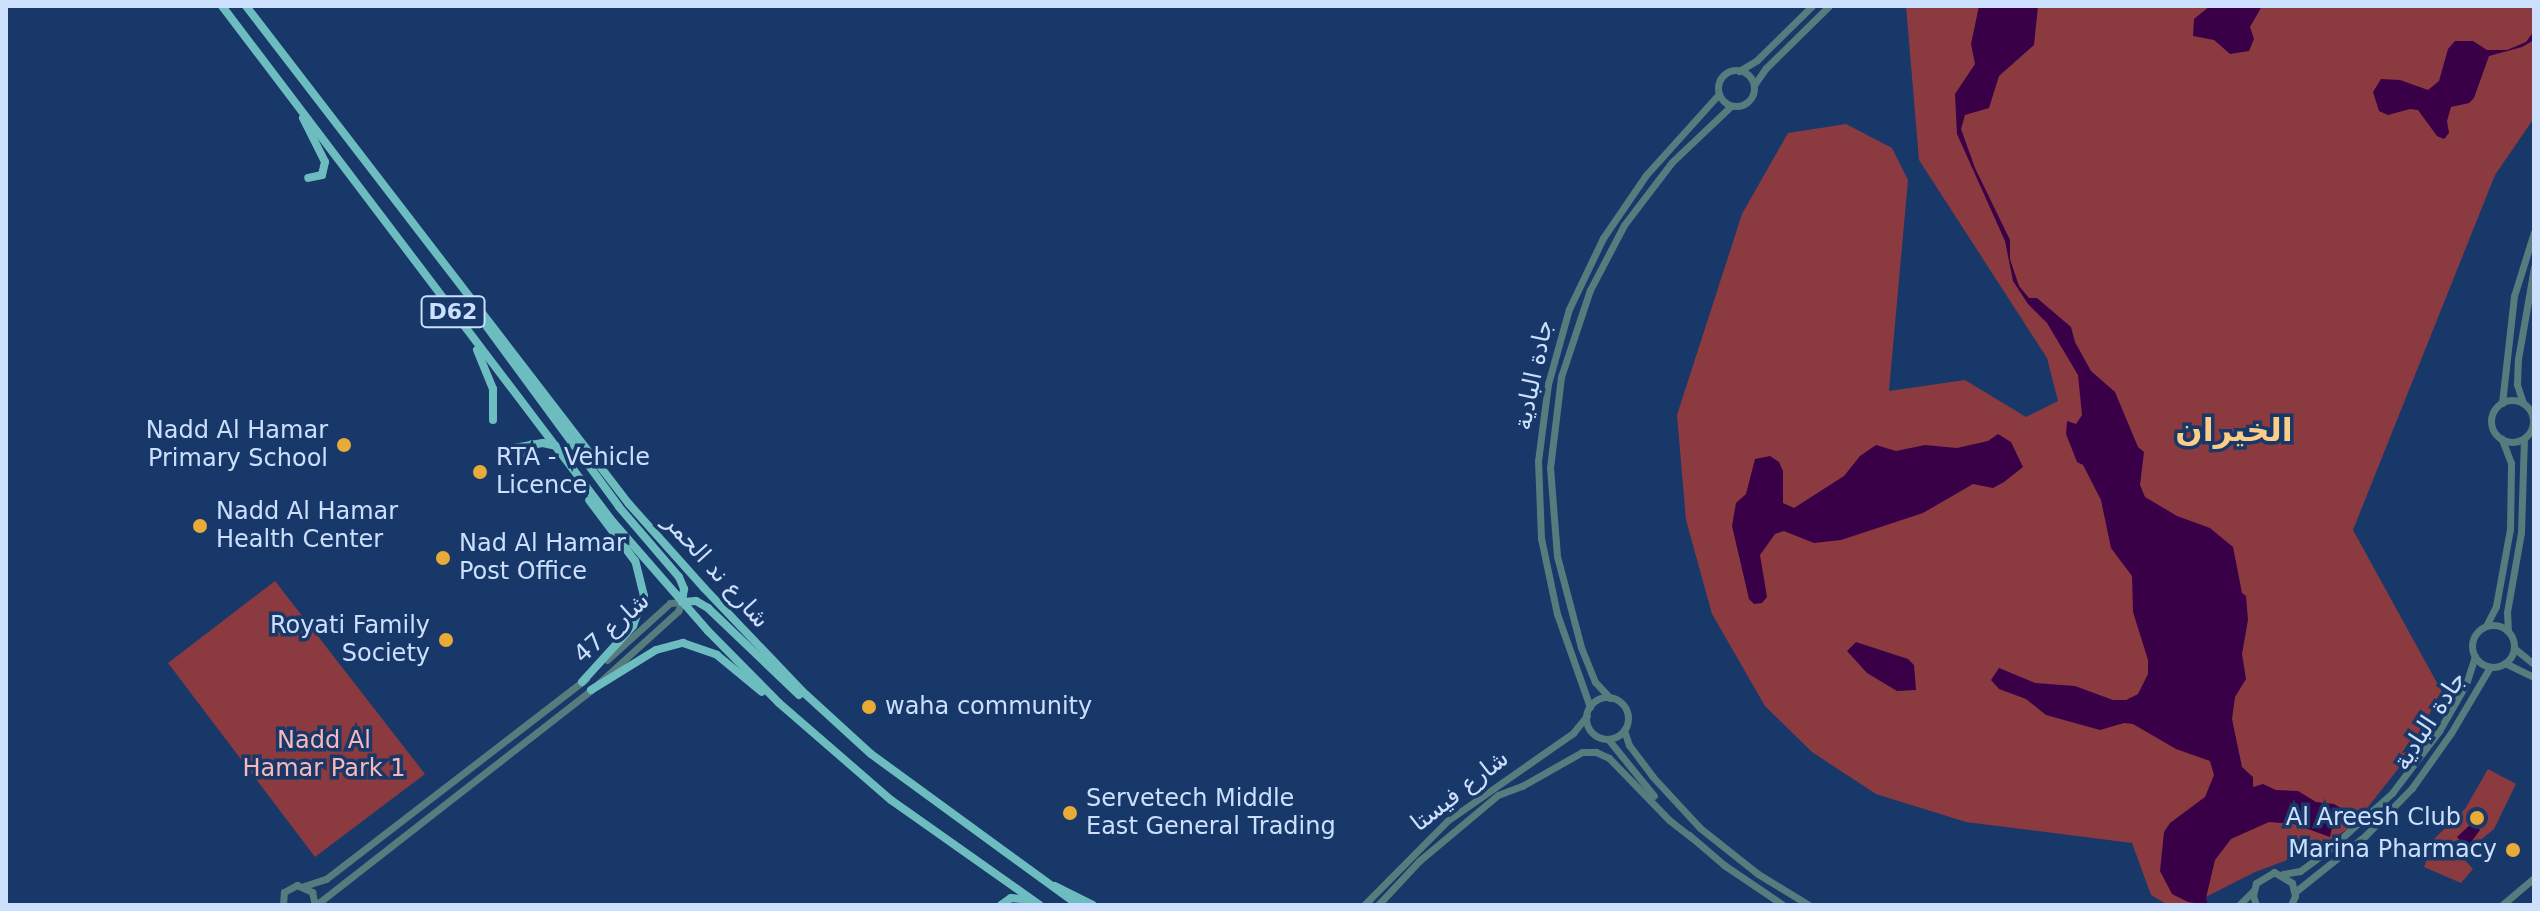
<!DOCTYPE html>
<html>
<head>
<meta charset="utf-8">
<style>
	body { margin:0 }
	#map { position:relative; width:2540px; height:911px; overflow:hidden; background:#173869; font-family:"DejaVu Sans",Vazirmatn,sans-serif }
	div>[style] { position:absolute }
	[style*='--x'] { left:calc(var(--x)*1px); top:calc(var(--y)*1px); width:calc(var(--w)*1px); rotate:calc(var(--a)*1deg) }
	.green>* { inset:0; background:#8b3a40 }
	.water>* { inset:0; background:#390047 }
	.minor>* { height:7px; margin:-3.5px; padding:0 3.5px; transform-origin:3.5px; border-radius:3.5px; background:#577c7d }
	.minor>.ring { margin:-3.5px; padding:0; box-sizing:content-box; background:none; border:7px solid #577c7d; border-radius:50% }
	.major>* { height:8px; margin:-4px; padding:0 4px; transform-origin:4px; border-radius:4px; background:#6dbdc0 }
	.dots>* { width:22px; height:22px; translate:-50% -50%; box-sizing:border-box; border:4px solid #173869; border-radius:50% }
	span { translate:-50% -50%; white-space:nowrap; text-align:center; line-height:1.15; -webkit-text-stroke:7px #173869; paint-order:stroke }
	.shield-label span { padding:2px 6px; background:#173869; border:2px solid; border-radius:6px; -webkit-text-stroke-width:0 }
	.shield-label { font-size:22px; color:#cce0fe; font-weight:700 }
	.street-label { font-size:24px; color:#cce0fe }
	.poi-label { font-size:24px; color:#cce0fe }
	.right { translate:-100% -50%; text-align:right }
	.left { translate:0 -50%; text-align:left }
	.park-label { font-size:24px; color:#f8b8b8 }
	.district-label { font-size:32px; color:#face89; font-weight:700 }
	.frame { position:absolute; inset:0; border:8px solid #cce0fe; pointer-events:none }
</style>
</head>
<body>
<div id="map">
	<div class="green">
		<i style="clip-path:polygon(1906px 6px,2534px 6px,2534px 118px,2495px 175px,2353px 530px,2442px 692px,2398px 769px,2353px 826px,2312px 851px,2255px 872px,2190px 905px,2168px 905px,2151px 895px,2132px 843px,1966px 822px,1876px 794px,1812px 752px,1765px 706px,1712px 614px,1686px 520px,1677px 415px,1742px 214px,1788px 133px,1846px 124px,1892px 148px,1908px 180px,1889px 391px,1965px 380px,2026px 417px,2058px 401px,2047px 358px,1919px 160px)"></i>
		<i style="clip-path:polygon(275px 581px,425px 774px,315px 857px,168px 663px)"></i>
		<i style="clip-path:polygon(2488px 769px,2516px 784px,2494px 829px,2461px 856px,2473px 869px,2461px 883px,2424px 867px,2434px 839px,2465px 809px)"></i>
	</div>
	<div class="water">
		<i style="clip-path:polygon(1979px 6px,2038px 6px,2034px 45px,1999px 76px,1989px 108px,1965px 115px,1961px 129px,1975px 168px,2010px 240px,2010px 259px,2019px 286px,2029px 298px,2037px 298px,2071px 327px,2075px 342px,2091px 371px,2115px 392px,2138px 447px,2144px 452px,2140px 485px,2145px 497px,2177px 516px,2210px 528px,2233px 547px,2242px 593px,2246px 596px,2248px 620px,2242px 654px,2246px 679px,2235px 697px,2232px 719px,2242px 767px,2253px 777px,2253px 787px,2263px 784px,2276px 790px,2298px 791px,2316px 802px,2334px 804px,2346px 811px,2332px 828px,2330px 837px,2294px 824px,2269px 822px,2231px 839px,2215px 860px,2206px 898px,2208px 905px,2188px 902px,2172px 894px,2160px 871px,2164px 832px,2170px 823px,2205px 797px,2214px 775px,2210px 761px,2176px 749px,2133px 724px,2124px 723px,2100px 730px,2046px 715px,2026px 699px,1999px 689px,1991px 680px,1999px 668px,2035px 683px,2075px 686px,2113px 700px,2126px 700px,2138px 694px,2148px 674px,2148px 660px,2133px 612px,2132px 576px,2111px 548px,2101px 500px,2083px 465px,2077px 462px,2066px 434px,2067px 421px,2076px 424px,2082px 415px,2078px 375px,2047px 323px,2028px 304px,2013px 281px,2005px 241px,1957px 134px,1955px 94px,1975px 64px,1971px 44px)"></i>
		<i style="clip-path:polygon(2210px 6px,2262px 6px,2250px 27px,2254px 39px,2249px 51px,2230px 54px,2214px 40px,2193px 36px,2194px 19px)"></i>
		<i style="clip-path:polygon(2534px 31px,2534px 40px,2522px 47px,2489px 56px,2474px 98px,2469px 103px,2451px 107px,2447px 121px,2449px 133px,2444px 139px,2437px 136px,2418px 110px,2410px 109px,2388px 115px,2379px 111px,2373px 92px,2381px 79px,2400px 80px,2428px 90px,2439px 81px,2448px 49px,2455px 41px,2473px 41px,2487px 50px,2507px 50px,2526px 42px)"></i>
		<i style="clip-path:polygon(1998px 434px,2011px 442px,2023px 467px,2004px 482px,1993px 488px,1973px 484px,1923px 513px,1841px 540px,1814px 543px,1784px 531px,1775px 534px,1760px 555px,1767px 597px,1762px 603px,1754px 604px,1749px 599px,1732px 526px,1736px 503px,1746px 494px,1755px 459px,1770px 456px,1779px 462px,1783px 471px,1783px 503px,1794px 508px,1844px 476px,1860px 456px,1876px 445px,1896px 451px,1925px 445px,1957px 448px,1988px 441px)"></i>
		<i style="clip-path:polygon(1856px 642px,1908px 659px,1914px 665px,1916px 690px,1897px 691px,1867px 673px,1847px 651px)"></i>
		<i style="clip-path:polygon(2473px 822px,2480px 830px,2469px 845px,2463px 844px,2457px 837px)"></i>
	</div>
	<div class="minor">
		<i class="ring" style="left:1718px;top:70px;width:29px;height:29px"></i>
		<i style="--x:1739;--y:71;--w:21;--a:-31"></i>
		<i style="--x:1757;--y:60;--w:77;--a:-44.5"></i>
		<i style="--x:1754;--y:85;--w:21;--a:-55"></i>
		<i style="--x:1766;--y:68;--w:88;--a:-44.5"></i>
		<i class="ring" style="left:2491px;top:400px;width:35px;height:35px"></i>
		<i style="--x:2502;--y:403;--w:108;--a:-83.6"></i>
		<i style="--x:2514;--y:296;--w:67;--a:-72.6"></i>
		<i style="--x:2523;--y:403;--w:20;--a:-108"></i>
		<i style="--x:2517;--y:384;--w:25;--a:-88"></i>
		<i style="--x:2518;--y:359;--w:93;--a:-80.1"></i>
		<i class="ring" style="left:2472px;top:625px;width:35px;height:35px"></i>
		<i style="--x:2486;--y:626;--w:22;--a:-63"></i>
		<i style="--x:2496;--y:606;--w:78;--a:-79.7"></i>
		<i style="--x:2510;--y:529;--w:66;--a:-89.1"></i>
		<i style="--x:2511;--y:463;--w:26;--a:-111"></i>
		<i style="--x:2508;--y:631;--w:19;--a:-93"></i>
		<i style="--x:2507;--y:612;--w:80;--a:-80"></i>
		<i style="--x:2521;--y:533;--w:94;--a:-88.2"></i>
		<i style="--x:2514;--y:648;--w:26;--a:39"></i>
		<i style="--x:607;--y:660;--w:85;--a:-42.1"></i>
		<i style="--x:670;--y:603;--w:12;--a:-5"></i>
		<i style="--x:2505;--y:663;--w:32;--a:26"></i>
		<i class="ring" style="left:1586px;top:697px;width:35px;height:35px"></i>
		<i style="--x:1610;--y:698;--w:22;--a:-133"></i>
		<i style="--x:1595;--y:682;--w:38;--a:-112"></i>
		<i style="--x:1581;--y:647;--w:94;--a:-104.8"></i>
		<i style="--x:1557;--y:556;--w:88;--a:-94.5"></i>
		<i style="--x:1550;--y:468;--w:92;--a:-83.1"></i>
		<i style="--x:1561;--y:377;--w:92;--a:-71.6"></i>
		<i style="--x:1590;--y:290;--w:73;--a:-62.4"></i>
		<i style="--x:1624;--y:225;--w:79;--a:-52.7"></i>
		<i style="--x:1672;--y:162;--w:81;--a:-43.5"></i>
		<i style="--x:1590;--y:707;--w:99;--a:-109.5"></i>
		<i style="--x:1557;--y:614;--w:78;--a:-101.9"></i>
		<i style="--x:1541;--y:538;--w:77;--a:-92.2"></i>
		<i style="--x:1538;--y:461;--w:78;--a:-82.6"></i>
		<i style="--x:1548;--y:384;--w:78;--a:-74.4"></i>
		<i style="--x:1569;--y:309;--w:79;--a:-64.4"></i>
		<i style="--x:1603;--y:238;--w:76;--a:-55.7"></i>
		<i style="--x:1646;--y:175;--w:109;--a:-48"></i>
		<i style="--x:1624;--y:730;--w:16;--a:72"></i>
		<i style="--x:1629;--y:745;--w:39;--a:53"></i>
		<i style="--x:1652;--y:776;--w:71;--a:47.3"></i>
		<i style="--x:1700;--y:828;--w:74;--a:38.4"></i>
		<i style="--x:1758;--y:874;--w:60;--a:31.3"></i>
		<i style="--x:1608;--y:739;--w:73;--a:51.1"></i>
		<i style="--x:1689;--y:835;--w:46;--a:40.6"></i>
		<i style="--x:1724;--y:865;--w:71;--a:34.1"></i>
		<i style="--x:2283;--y:874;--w:17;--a:-10"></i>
		<i style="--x:2300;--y:871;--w:31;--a:-36"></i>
		<i style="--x:2325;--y:853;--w:90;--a:-41.8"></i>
		<i style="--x:2392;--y:793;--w:78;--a:-52.8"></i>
		<i style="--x:2439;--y:731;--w:54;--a:-60.1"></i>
		<i style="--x:2466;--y:684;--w:29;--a:-72"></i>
		<i style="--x:304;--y:886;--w:23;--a:-18"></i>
		<i style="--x:326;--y:879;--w:328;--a:-37.6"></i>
		<i style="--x:2295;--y:892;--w:90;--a:-38.7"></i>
		<i style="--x:2365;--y:836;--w:67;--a:-45.6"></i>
		<i style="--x:2412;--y:788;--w:67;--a:-54.7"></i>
		<i style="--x:2451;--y:733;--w:77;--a:-59.4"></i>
		<i style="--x:283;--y:905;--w:13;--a:-86"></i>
		<i style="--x:284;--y:892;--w:15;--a:-28"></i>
		<i style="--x:297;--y:885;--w:17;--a:25"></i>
		<i style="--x:312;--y:892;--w:13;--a:77"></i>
		<i style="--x:316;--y:905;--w:349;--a:-38"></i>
		<i style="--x:591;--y:690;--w:118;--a:-42.2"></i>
		<i style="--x:678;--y:611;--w:10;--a:-66"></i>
		<i style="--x:1364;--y:905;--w:118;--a:-45.3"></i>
		<i style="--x:1447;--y:821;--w:154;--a:-34.9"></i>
		<i style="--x:1573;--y:733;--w:22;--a:-51"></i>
		<i style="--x:1378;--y:905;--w:60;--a:-47"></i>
		<i style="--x:1419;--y:861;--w:103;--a:-39.9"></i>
		<i style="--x:1498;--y:795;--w:26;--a:-21"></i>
		<i style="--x:1522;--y:786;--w:69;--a:-29.5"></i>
		<i style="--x:1582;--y:752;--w:14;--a:0"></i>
		<i style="--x:1596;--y:752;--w:14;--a:25"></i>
		<i style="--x:1609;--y:758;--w:86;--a:45.9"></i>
		<i style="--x:1669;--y:820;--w:29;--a:38"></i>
		<i style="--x:2239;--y:905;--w:20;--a:-45"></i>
		<i style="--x:2256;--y:905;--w:9;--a:-108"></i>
		<i style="--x:2253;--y:896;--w:13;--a:-77"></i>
		<i style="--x:2256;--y:883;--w:21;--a:-31"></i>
		<i style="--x:2274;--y:872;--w:21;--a:31"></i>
		<i style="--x:2292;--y:883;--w:13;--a:77"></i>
		<i style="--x:2295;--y:896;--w:10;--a:114"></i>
		<i style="--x:2502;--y:905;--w:42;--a:-40.2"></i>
	</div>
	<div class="major">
		<i style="--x:222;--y:6;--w:647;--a:52.85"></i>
		<i style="--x:613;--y:522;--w:145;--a:48.9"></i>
		<i style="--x:708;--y:631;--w:101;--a:45.4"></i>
		<i style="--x:779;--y:703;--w:148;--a:40.9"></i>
		<i style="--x:891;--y:800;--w:182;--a:35.2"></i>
		<i style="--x:246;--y:6;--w:628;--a:52.44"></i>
		<i style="--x:629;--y:504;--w:113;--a:48.2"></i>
		<i style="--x:704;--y:588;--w:142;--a:46.4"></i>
		<i style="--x:802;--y:691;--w:93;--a:42.4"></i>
		<i style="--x:871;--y:754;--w:256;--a:36.1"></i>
		<i style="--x:303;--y:118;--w:49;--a:63.4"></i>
		<i style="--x:325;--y:162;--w:13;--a:103"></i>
		<i style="--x:322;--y:175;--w:14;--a:168"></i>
		<i style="--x:487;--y:327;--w:223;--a:53.7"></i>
		<i style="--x:619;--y:507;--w:92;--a:49.4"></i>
		<i style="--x:679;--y:577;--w:13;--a:67"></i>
		<i style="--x:684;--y:589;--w:13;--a:99"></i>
		<i style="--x:682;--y:602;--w:14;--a:-4"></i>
		<i style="--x:696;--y:601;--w:14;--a:30"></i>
		<i style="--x:708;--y:608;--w:126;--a:43.7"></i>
		<i style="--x:477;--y:350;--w:42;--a:67.7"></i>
		<i style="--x:493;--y:389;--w:31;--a:90"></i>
		<i style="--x:514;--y:448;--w:29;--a:-10"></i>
		<i style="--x:543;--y:443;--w:13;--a:13"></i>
		<i style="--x:525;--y:463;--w:20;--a:-70"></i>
		<i style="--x:582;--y:682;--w:76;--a:-47.7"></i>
		<i style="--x:633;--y:626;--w:32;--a:-70"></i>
		<i style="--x:644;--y:596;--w:36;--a:-104"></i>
		<i style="--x:635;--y:561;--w:76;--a:-127"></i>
		<i style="--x:591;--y:690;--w:76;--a:-31.6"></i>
		<i style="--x:656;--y:650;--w:28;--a:-15"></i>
		<i style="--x:683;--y:643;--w:36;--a:19"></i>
		<i style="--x:717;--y:655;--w:58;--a:39.4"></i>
		<i style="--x:1055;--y:886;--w:42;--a:26.6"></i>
		<i style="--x:1001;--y:905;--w:12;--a:-35"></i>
		<i style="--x:1011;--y:898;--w:18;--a:6"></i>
	</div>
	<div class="dots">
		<i style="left:344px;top:445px;background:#e9ab38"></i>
		<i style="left:480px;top:472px;background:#e9ab38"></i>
		<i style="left:200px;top:526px;background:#e9ab38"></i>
		<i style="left:443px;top:558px;background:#e9ab38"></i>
		<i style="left:446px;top:640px;background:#e9ab38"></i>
		<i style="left:869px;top:707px;background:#e9ab38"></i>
		<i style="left:1070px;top:813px;background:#e9ab38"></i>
		<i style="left:2477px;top:818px;background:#e9ab38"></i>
		<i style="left:2513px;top:850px;background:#e9ab38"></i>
	</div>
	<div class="shield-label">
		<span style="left:453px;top:312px">D62</span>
	</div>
	<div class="street-label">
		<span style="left:1534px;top:375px;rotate:-78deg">جادة البادية</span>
		<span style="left:716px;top:571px;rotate:48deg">شارع ند الحمر</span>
		<span style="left:612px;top:628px;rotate:-42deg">شارع 47</span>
		<span style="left:2430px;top:721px;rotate:-57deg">جادة البادية</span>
		<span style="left:1460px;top:791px;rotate:-38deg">شارع فيستا</span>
	</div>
	<div class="poi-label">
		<span class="right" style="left:328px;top:445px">Nadd Al Hamar<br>Primary School</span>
		<span class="left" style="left:496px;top:472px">RTA - Vehicle<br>Licence</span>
		<span class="left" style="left:216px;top:526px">Nadd Al Hamar<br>Health Center</span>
		<span class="left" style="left:459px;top:558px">Nad Al Hamar<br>Post Office</span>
		<span class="right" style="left:430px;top:640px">Royati Family<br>Society</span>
		<span class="left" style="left:885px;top:707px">waha community</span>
		<span class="left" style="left:1086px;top:813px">Servetech Middle<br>East General Trading</span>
		<span class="right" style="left:2461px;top:818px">Al Areesh Club</span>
		<span class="right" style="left:2497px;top:850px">Marina Pharmacy</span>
	</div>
	<div class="park-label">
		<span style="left:324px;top:755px">Nadd Al<br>Hamar Park 1</span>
	</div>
	<div class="district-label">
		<span style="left:2234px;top:430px">الخيران</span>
	</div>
	<div class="frame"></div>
</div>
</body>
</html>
